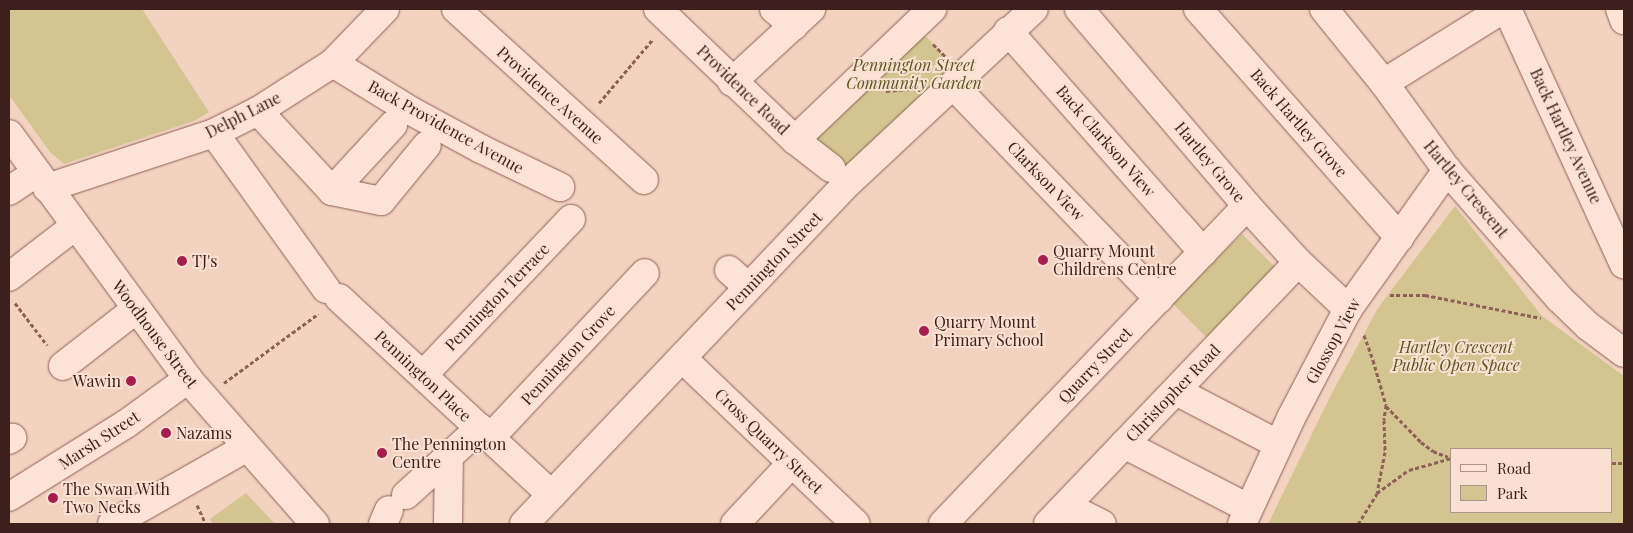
<!DOCTYPE html>
<html>
<head>
<meta charset="utf-8">
<style>
	body { margin:0 }
	#map { position:relative; width:1633px; height:533px; overflow:hidden; background:#f3d2c0; font-family:"Playfair Display",serif }
	div>[style] { position:absolute }
	[style*='--x'] { left:calc(var(--x)*1px); top:calc(var(--y)*1px); width:calc(var(--w)*1px); rotate:calc(var(--a)*1deg) }
	.green>* { inset:0; background:#d3c492 }
	.path>* { height:3px; margin-top:-1.5px; transform-origin:0; background:repeating-linear-gradient(90deg,#8f6055 0 4px,transparent 0 6.5px) }
	.roads { filter:drop-shadow(0 0 1px #8f6055) drop-shadow(0 0 1px #8f6055) }
	.minor>* { height:28px; margin:-14px; padding:0 14px; transform-origin:14px; border-radius:14px; background:#fde3d5 }
	.dots>* { width:14px; height:14px; translate:-50% -50%; box-sizing:border-box; border:2px solid #fae0d1; border-radius:50% }
	span { translate:-50% -50%; white-space:nowrap; text-align:center; line-height:1.15; -webkit-text-stroke:4px #fae0d1; paint-order:stroke }
	.park-label { font-size:16px; color:#5c5620; font-style:italic }
	.street-label { font-size:16px; color:#3d201c }
	.poi-label { font-size:16px; color:#3d201c }
	.left { translate:0 -50%; text-align:left }
	.right { translate:-100% -50%; text-align:right }
	.frame { position:absolute; inset:0; border:10px solid #3d201c; pointer-events:none }
	.legend { position:absolute; left:1450px; top:448px; width:162px; height:65px; box-sizing:border-box; background:#fae0d1; border:1px solid #ae9389; margin:0; padding:6px 9px; list-style:none; font-size:15px; color:#3d201c }
	.legend li { display:flex; align-items:center; gap:10px; height:25px }
	.legend b { width:25px; border:1px solid #ae9389 }
</style>
</head>
<body>
<div id="map">
	<div class="green">
		<i style="clip-path:polygon(9px 9px,142px 9px,209px 112px,194px 121px,64px 164px,50px 152px,9px 95px)"></i>
		<i style="clip-path:polygon(915px 25px,963px 75px,849px 182px,795px 140px)"></i>
		<i style="clip-path:polygon(evenodd,1455px 206px,1542px 316px,1624px 376px,1624px 524px,1268px 524px,1332px 393px,1378px 308px,1455px 206px,1452px 449px,1612px 449px,1612px 512px,1452px 512px,1452px 449px)"></i>
		<i style="clip-path:polygon(1242px 234px,1277px 269px,1207px 338px,1172px 303px)"></i>
		<i style="clip-path:polygon(246px 493px,275px 524px,213px 524px,210px 519px)"></i>
	</div>
	<div class="path">
		<i style="--x:933;--y:44;--w:18;--a:45"></i>
		<i style="--x:886;--y:91;--w:23;--a:-5"></i>
		<i style="--x:599;--y:103;--w:84;--a:-49.8"></i>
		<i style="--x:1390;--y:295;--w:35;--a:0"></i>
		<i style="--x:1425;--y:295;--w:118;--a:11.2"></i>
		<i style="--x:15;--y:303;--w:53;--a:52.7"></i>
		<i style="--x:1364;--y:335;--w:27;--a:70"></i>
		<i style="--x:1373;--y:360;--w:47;--a:73.9"></i>
		<i style="--x:1386;--y:405;--w:15;--a:98"></i>
		<i style="--x:1384;--y:420;--w:32;--a:88"></i>
		<i style="--x:1385;--y:452;--w:42;--a:101"></i>
		<i style="--x:224;--y:383;--w:117;--a:-36.3"></i>
		<i style="--x:1386;--y:406;--w:50;--a:45.8"></i>
		<i style="--x:1421;--y:442;--w:15;--a:37"></i>
		<i style="--x:1433;--y:451;--w:16;--a:22"></i>
		<i style="--x:1612;--y:463;--w:12;--a:0"></i>
		<i style="--x:197;--y:505;--w:21;--a:65"></i>
		<i style="--x:1358;--y:524;--w:36;--a:-58"></i>
		<i style="--x:1377;--y:493;--w:39;--a:-36"></i>
		<i style="--x:1409;--y:470;--w:45;--a:-15.6"></i>
	</div>
	<div class="roads">
		<div class="minor">
			<i style="--x:456;--y:9;--w:254;--a:42.3"></i>
			<i style="--x:658;--y:9;--w:190;--a:43.7"></i>
			<i style="--x:795;--y:140;--w:46;--a:37.9"></i>
			<i style="--x:774;--y:9;--w:26;--a:40"></i>
			<i style="--x:1079;--y:9;--w:259;--a:49.5"></i>
			<i style="--x:1247;--y:206;--w:76;--a:47.7"></i>
			<i style="--x:1298;--y:262;--w:69;--a:43.2"></i>
			<i style="--x:1198;--y:9;--w:305;--a:48.6"></i>
			<i style="--x:1324;--y:9;--w:95;--a:51"></i>
			<i style="--x:1384;--y:83;--w:107;--a:54.1"></i>
			<i style="--x:1447;--y:170;--w:171;--a:48.8"></i>
			<i style="--x:1560;--y:299;--w:39;--a:44"></i>
			<i style="--x:1588;--y:326;--w:45;--a:36.9"></i>
			<i style="--x:1507;--y:9;--w:281;--a:65.4"></i>
			<i style="--x:1620;--y:9;--w:12;--a:70"></i>
			<i style="--x:1008;--y:31;--w:295;--a:48.6"></i>
			<i style="--x:333;--y:63;--w:92;--a:31.6"></i>
			<i style="--x:411;--y:111;--w:80;--a:28.5"></i>
			<i style="--x:481;--y:149;--w:88;--a:25.7"></i>
			<i style="--x:732;--y:82;--w:108;--a:-42.7"></i>
			<i style="--x:1384;--y:83;--w:140;--a:-31.9"></i>
			<i style="--x:953;--y:85;--w:297;--a:46.1"></i>
			<i style="--x:258;--y:111;--w:109;--a:47.2"></i>
			<i style="--x:332;--y:191;--w:50;--a:11.5"></i>
			<i style="--x:381;--y:201;--w:72;--a:-50.6"></i>
			<i style="--x:214;--y:133;--w:192;--a:54.3"></i>
			<i style="--x:9;--y:134;--w:303;--a:53.8"></i>
			<i style="--x:188;--y:379;--w:193;--a:48.8"></i>
			<i style="--x:795;--y:140;--w:190;--a:-43.7"></i>
			<i style="--x:47;--y:188;--w:176;--a:-18.2"></i>
			<i style="--x:214;--y:133;--w:49;--a:-26.6"></i>
			<i style="--x:258;--y:111;--w:89;--a:-32.6"></i>
			<i style="--x:333;--y:63;--w:75;--a:-46.1"></i>
			<i style="--x:9;--y:191;--w:32;--a:-34"></i>
			<i style="--x:332;--y:191;--w:90;--a:-47.3"></i>
			<i style="--x:729;--y:270;--w:25;--a:42"></i>
			<i style="--x:9;--y:277;--w:83;--a:-37.7"></i>
			<i style="--x:339;--y:298;--w:290;--a:42.8"></i>
			<i style="--x:682;--y:358;--w:240;--a:43.7"></i>
			<i style="--x:63;--y:366;--w:91;--a:-37.9"></i>
			<i style="--x:423;--y:375;--w:215;--a:-46.5"></i>
			<i style="--x:1176;--y:391;--w:115;--a:27.5"></i>
			<i style="--x:490;--y:438;--w:226;--a:-46.8"></i>
			<i style="--x:9;--y:440;--w:4;--a:-34"></i>
			<i style="--x:1124;--y:444;--w:140;--a:27.3"></i>
			<i style="--x:406;--y:495;--w:100;--a:-42.2"></i>
			<i style="--x:9;--y:497;--w:138;--a:-32"></i>
			<i style="--x:126;--y:424;--w:77;--a:-36"></i>
			<i style="--x:1066;--y:506;--w:40;--a:26.6"></i>
			<i style="--x:112;--y:524;--w:154;--a:-29.6"></i>
			<i style="--x:383;--y:524;--w:15;--a:-67"></i>
			<i style="--x:448;--y:524;--w:68;--a:-89.2"></i>
			<i style="--x:524;--y:524;--w:472;--a:-46.5"></i>
			<i style="--x:849;--y:182;--w:253;--a:-43.1"></i>
			<i style="--x:735;--y:524;--w:82;--a:-47"></i>
			<i style="--x:943;--y:524;--w:440;--a:-46.3"></i>
			<i style="--x:1048;--y:524;--w:362;--a:-46.3"></i>
			<i style="--x:1242;--y:524;--w:117;--a:-65.2"></i>
			<i style="--x:1291;--y:418;--w:123;--a:-62.4"></i>
			<i style="--x:1348;--y:309;--w:171;--a:-54.5"></i>
		</div>
	</div>
	<div class="dots">
		<i style="left:1043px;top:260px;background:#a61e4d"></i>
		<i style="left:182px;top:261px;background:#a61e4d"></i>
		<i style="left:924px;top:331px;background:#a61e4d"></i>
		<i style="left:131px;top:381px;background:#a61e4d"></i>
		<i style="left:166px;top:433px;background:#a61e4d"></i>
		<i style="left:382px;top:453px;background:#a61e4d"></i>
		<i style="left:53px;top:498px;background:#a61e4d"></i>
	</div>
	<div class="park-label">
		<span style="left:914px;top:74px">Pennington Street<br>Community Garden</span>
		<span style="left:1456px;top:356px">Hartley Crescent<br>Public Open Space</span>
	</div>
	<div class="street-label">
		<span style="left:743px;top:90px;rotate:44deg">Providence Road</span>
		<span style="left:550px;top:95px;rotate:42deg">Providence Avenue</span>
		<span style="left:243px;top:115px;rotate:-27deg">Delph Lane</span>
		<span style="left:1299px;top:123px;rotate:49deg">Back Hartley Grove</span>
		<span style="left:446px;top:127px;rotate:29deg">Back Providence Avenue</span>
		<span style="left:1566px;top:136px;rotate:65deg">Back Hartley Avenue</span>
		<span style="left:1106px;top:141px;rotate:49deg">Back Clarkson View</span>
		<span style="left:1210px;top:162px;rotate:50deg">Hartley Grove</span>
		<span style="left:1046px;top:181px;rotate:46deg">Clarkson View</span>
		<span style="left:1466px;top:189px;rotate:50deg">Hartley Crescent</span>
		<span style="left:774px;top:261px;rotate:-46deg">Pennington Street</span>
		<span style="left:497px;top:297px;rotate:-46deg">Pennington Terrace</span>
		<span style="left:155px;top:334px;rotate:53deg">Woodhouse Street</span>
		<span style="left:1333px;top:341px;rotate:-61deg">Glossop View</span>
		<span style="left:568px;top:355px;rotate:-47deg">Pennington Grove</span>
		<span style="left:1095px;top:365px;rotate:-46deg">Quarry Street</span>
		<span style="left:423px;top:376px;rotate:43deg">Pennington Place</span>
		<span style="left:1173px;top:393px;rotate:-46deg">Christopher Road</span>
		<span style="left:99px;top:440px;rotate:-33deg">Marsh Street</span>
		<span style="left:769px;top:441px;rotate:44deg">Cross Quarry Street</span>
	</div>
	<div class="poi-label">
		<span class="left" style="left:1053px;top:260px">Quarry Mount<br>Childrens Centre</span>
		<span class="left" style="left:192px;top:261px">TJ's</span>
		<span class="left" style="left:934px;top:331px">Quarry Mount<br>Primary School</span>
		<span class="right" style="left:121px;top:381px">Wawin</span>
		<span class="left" style="left:176px;top:433px">Nazams</span>
		<span class="left" style="left:392px;top:453px">The Pennington<br>Centre</span>
		<span class="left" style="left:63px;top:498px">The Swan With<br>Two Necks</span>
	</div>
	<div class="frame"></div>
	<ul class="legend">
	<li><b style="height:6px;background:#fde3d5"></b>Road</li>
	<li><b style="height:14px;background:#d3c492"></b>Park</li>
	</ul>
</div>
</body>
</html>
